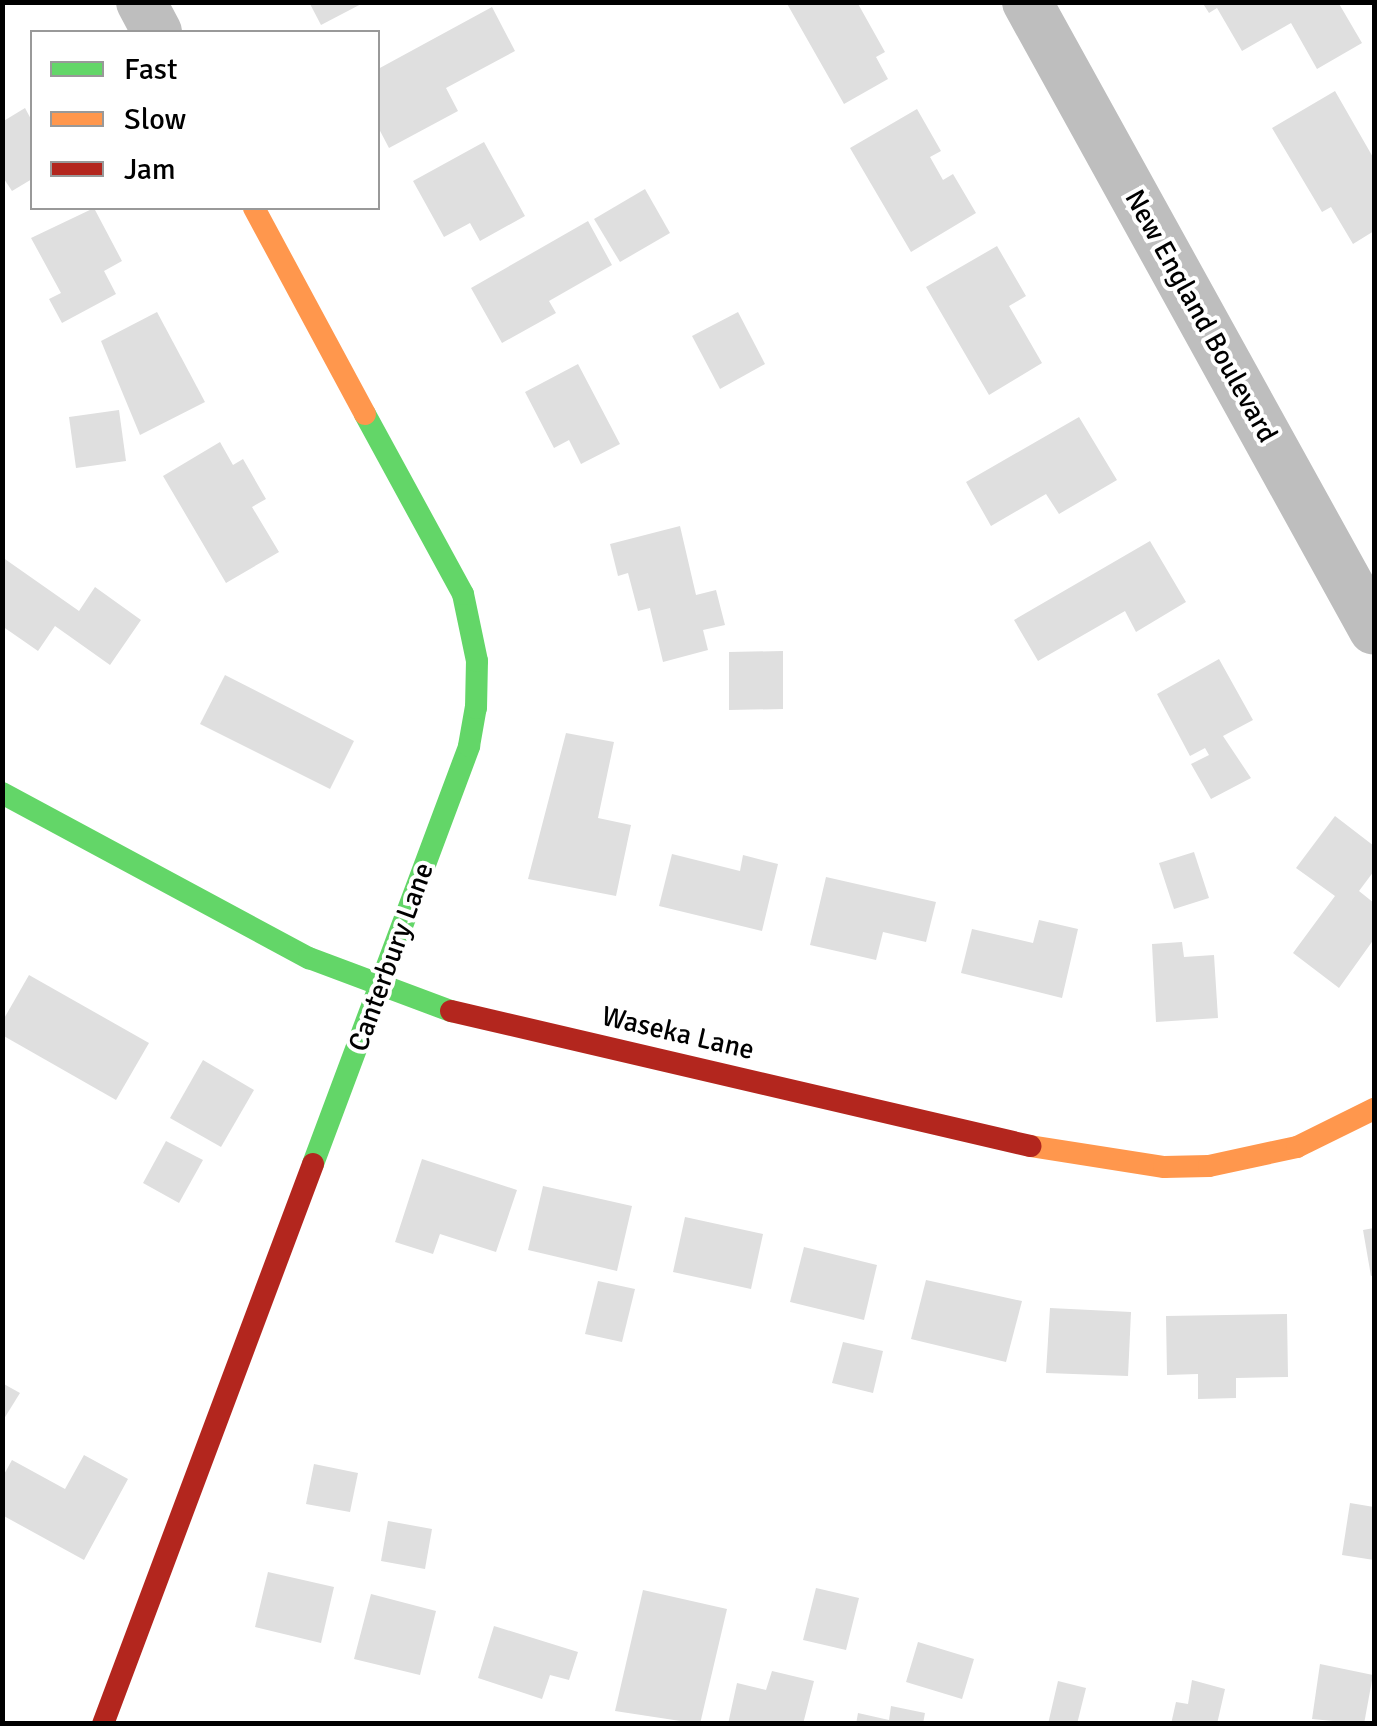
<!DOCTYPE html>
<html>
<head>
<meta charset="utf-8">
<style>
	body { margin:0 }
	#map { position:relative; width:1377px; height:1726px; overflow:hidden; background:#fff; font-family:Signika,sans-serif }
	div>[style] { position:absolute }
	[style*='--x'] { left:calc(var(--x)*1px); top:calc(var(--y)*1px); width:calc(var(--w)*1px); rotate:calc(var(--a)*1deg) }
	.building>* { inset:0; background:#dfdfdf }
	.street>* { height:50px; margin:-25px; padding:0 25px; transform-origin:25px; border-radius:25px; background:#bebebe }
	.fast>* { height:22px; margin:-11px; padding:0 11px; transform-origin:11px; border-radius:11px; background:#63d668 }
	.slow>* { height:22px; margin:-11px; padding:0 11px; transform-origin:11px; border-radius:11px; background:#ff974d }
	.jam>* { height:22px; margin:-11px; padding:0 11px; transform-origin:11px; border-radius:11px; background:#b3261e }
	span { translate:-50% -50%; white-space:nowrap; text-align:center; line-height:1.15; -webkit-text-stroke:8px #fff; paint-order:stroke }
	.street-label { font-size:28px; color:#000 }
	.frame { position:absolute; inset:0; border:5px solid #000; pointer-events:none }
	.legend { position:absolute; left:30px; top:30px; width:350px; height:180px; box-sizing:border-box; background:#fff; border:2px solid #999; margin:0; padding:12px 18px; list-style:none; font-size:30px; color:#000 }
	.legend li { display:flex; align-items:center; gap:20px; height:50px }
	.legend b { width:50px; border:2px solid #999 }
</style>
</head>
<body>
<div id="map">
	<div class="building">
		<i style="clip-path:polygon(309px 2px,365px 2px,321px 25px)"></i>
		<i style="clip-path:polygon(786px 2px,857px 2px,885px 52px,876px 57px,888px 79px,844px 104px)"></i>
		<i style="clip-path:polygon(1202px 2px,1338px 2px,1362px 43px,1317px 69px,1291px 23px,1242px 51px,1217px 8px,1209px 13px)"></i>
		<i style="clip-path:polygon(492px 7px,515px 51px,446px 88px,458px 111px,389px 148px,378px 127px,378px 69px)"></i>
		<i style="clip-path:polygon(1335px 91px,1374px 159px,1374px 231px,1353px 244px,1331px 207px,1322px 212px,1272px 128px)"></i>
		<i style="clip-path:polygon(25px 108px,32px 121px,32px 179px,12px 191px,2px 176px,2px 122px)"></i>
		<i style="clip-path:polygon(917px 109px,941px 151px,930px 157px,943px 180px,953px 174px,976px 213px,911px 252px,850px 148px)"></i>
		<i style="clip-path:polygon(484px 142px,525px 216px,480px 241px,470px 223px,444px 237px,413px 181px)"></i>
		<i style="clip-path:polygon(645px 189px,670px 233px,620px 262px,594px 219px)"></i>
		<i style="clip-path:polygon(94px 208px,122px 261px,104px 271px,116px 294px,62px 323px,49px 299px,61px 293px,31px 238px)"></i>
		<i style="clip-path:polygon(588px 221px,612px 265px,549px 301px,556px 313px,502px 343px,471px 288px)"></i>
		<i style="clip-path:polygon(997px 246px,1026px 296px,1009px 306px,1042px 363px,989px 395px,926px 287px)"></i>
		<i style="clip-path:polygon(157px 312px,205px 402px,140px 435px,101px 341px)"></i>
		<i style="clip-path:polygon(738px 312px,765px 364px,720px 389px,692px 336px)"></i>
		<i style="clip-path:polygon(578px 364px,620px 444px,581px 464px,569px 440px,554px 448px,525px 392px)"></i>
		<i style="clip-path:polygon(119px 410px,126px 461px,76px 468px,69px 417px)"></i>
		<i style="clip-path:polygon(1079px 417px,1117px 480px,1059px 514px,1046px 494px,991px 526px,966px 482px)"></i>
		<i style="clip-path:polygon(220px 442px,233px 465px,243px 459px,266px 499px,252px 507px,279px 552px,226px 583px,163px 476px)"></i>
		<i style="clip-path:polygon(680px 526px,696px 595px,716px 590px,725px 625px,703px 630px,708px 650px,663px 662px,650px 608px,638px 611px,628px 573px,618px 576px,610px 544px)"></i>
		<i style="clip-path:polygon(1150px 541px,1186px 602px,1136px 632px,1125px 611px,1038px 661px,1014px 620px)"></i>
		<i style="clip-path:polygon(2px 557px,79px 611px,95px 587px,141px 620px,110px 665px,55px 626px,38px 651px,2px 626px)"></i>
		<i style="clip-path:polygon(783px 651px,783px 709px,729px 710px,729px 652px)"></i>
		<i style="clip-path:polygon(1219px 659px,1253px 720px,1223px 736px,1251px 778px,1211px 799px,1191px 764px,1209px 755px,1205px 748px,1190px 756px,1157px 694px)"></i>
		<i style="clip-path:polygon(225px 675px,354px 741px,330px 789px,200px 724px)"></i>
		<i style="clip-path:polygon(566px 733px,614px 742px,598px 818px,631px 825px,616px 896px,528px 879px)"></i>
		<i style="clip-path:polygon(1335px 816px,1374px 846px,1374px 871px,1359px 891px,1374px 903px,1374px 939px,1339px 988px,1293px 953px,1335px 896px,1296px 868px)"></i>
		<i style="clip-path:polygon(1194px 852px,1209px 898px,1174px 909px,1159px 863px)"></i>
		<i style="clip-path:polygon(672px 854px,740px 871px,743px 855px,778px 864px,762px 931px,659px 906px)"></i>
		<i style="clip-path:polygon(826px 877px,936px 902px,926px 942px,883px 932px,876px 960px,810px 945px)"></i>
		<i style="clip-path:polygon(1039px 920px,1078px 929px,1062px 998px,961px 973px,972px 929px,1033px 943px)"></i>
		<i style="clip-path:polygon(1182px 942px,1184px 957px,1214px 955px,1218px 1018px,1156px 1022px,1152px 944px)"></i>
		<i style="clip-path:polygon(29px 975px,149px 1043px,116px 1100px,2px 1035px,2px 1022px)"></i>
		<i style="clip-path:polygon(203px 1060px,254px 1090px,221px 1147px,170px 1118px)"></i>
		<i style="clip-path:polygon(166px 1141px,203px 1160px,179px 1203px,143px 1183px)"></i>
		<i style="clip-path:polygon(422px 1159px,517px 1190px,496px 1252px,440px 1234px,433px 1254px,395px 1242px)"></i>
		<i style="clip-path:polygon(543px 1186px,632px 1206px,617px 1271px,528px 1250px)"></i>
		<i style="clip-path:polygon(685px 1217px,763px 1234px,751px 1289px,673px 1272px)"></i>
		<i style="clip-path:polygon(1374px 1228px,1374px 1275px,1371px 1276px,1363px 1230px)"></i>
		<i style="clip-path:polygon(804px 1247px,877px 1265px,864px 1320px,790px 1302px)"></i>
		<i style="clip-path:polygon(926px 1280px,1022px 1301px,1006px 1362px,911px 1339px)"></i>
		<i style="clip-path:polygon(598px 1281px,635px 1289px,622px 1342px,585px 1334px)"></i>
		<i style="clip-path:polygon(1050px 1308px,1131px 1312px,1128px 1376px,1046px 1373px)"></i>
		<i style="clip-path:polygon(1287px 1314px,1288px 1377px,1236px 1378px,1236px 1398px,1198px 1399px,1198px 1374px,1167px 1375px,1166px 1316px)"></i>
		<i style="clip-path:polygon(843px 1342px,883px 1351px,873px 1393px,832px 1383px)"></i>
		<i style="clip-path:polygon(2px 1383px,20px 1393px,2px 1422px)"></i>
		<i style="clip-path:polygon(84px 1455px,128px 1479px,84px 1560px,2px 1515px,2px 1478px,12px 1460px,65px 1489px)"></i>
		<i style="clip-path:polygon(314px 1464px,358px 1473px,350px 1512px,306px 1504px)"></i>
		<i style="clip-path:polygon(1350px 1503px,1374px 1507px,1374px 1560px,1342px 1555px)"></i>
		<i style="clip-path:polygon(388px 1521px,432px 1529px,425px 1569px,381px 1561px)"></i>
		<i style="clip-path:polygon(268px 1572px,334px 1587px,321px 1643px,255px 1627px)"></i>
		<i style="clip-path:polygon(816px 1588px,859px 1598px,846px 1650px,803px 1640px)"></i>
		<i style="clip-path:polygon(643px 1590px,727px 1609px,700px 1724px,615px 1711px)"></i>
		<i style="clip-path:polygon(371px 1594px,436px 1611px,420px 1675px,354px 1659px)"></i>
		<i style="clip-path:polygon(494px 1626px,578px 1652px,569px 1680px,550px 1675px,542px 1699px,478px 1678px)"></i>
		<i style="clip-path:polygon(918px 1642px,974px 1659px,962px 1699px,906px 1682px)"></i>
		<i style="clip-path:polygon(1320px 1664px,1373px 1675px,1364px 1724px,1312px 1719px)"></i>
		<i style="clip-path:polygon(772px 1671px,814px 1681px,803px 1724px,728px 1724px,737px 1683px,766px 1690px)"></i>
		<i style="clip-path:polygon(1192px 1680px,1225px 1689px,1217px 1724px,1171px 1724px,1176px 1702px,1188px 1704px)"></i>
		<i style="clip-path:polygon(1058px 1681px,1086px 1688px,1077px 1724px,1048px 1724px)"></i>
		<i style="clip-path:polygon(891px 1706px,925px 1713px,923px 1724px,856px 1724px,858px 1713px,889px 1720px)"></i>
	</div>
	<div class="street">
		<i style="--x:141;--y:2;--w:34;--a:62"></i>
		<i style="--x:1027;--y:2;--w:717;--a:61.08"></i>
	</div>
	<div class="fast">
		<i style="--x:2;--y:793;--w:349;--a:28.3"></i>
		<i style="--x:309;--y:958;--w:152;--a:20.5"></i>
		<i style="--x:313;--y:1164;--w:446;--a:-69.5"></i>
		<i style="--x:469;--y:746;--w:39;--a:-80"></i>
		<i style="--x:476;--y:708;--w:47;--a:-88.8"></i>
		<i style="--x:477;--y:661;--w:68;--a:-101.8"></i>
		<i style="--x:463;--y:594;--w:205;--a:-118.6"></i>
	</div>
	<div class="slow">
		<i style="--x:254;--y:208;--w:234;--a:61.7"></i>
		<i style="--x:1030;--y:1146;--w:136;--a:8.9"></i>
		<i style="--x:1164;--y:1167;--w:45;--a:-1.3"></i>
		<i style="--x:1209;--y:1166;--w:90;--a:-12.2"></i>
		<i style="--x:1297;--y:1147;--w:86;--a:-26.3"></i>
	</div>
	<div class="jam">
		<i style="--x:451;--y:1011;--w:595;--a:13.12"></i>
		<i style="--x:103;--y:1724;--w:598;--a:-69.44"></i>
	</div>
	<div class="street-label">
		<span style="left:1201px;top:316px;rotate:61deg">New England Boulevard</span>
		<span style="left:391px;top:957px;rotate:-70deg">Canterbury Lane</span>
		<span style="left:678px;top:1033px;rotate:13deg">Waseka Lane</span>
	</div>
	<div class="frame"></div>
	<ul class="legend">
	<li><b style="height:12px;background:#63d668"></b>Fast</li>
	<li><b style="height:12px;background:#ff974d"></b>Slow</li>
	<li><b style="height:12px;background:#b3261e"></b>Jam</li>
	</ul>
</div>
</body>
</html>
